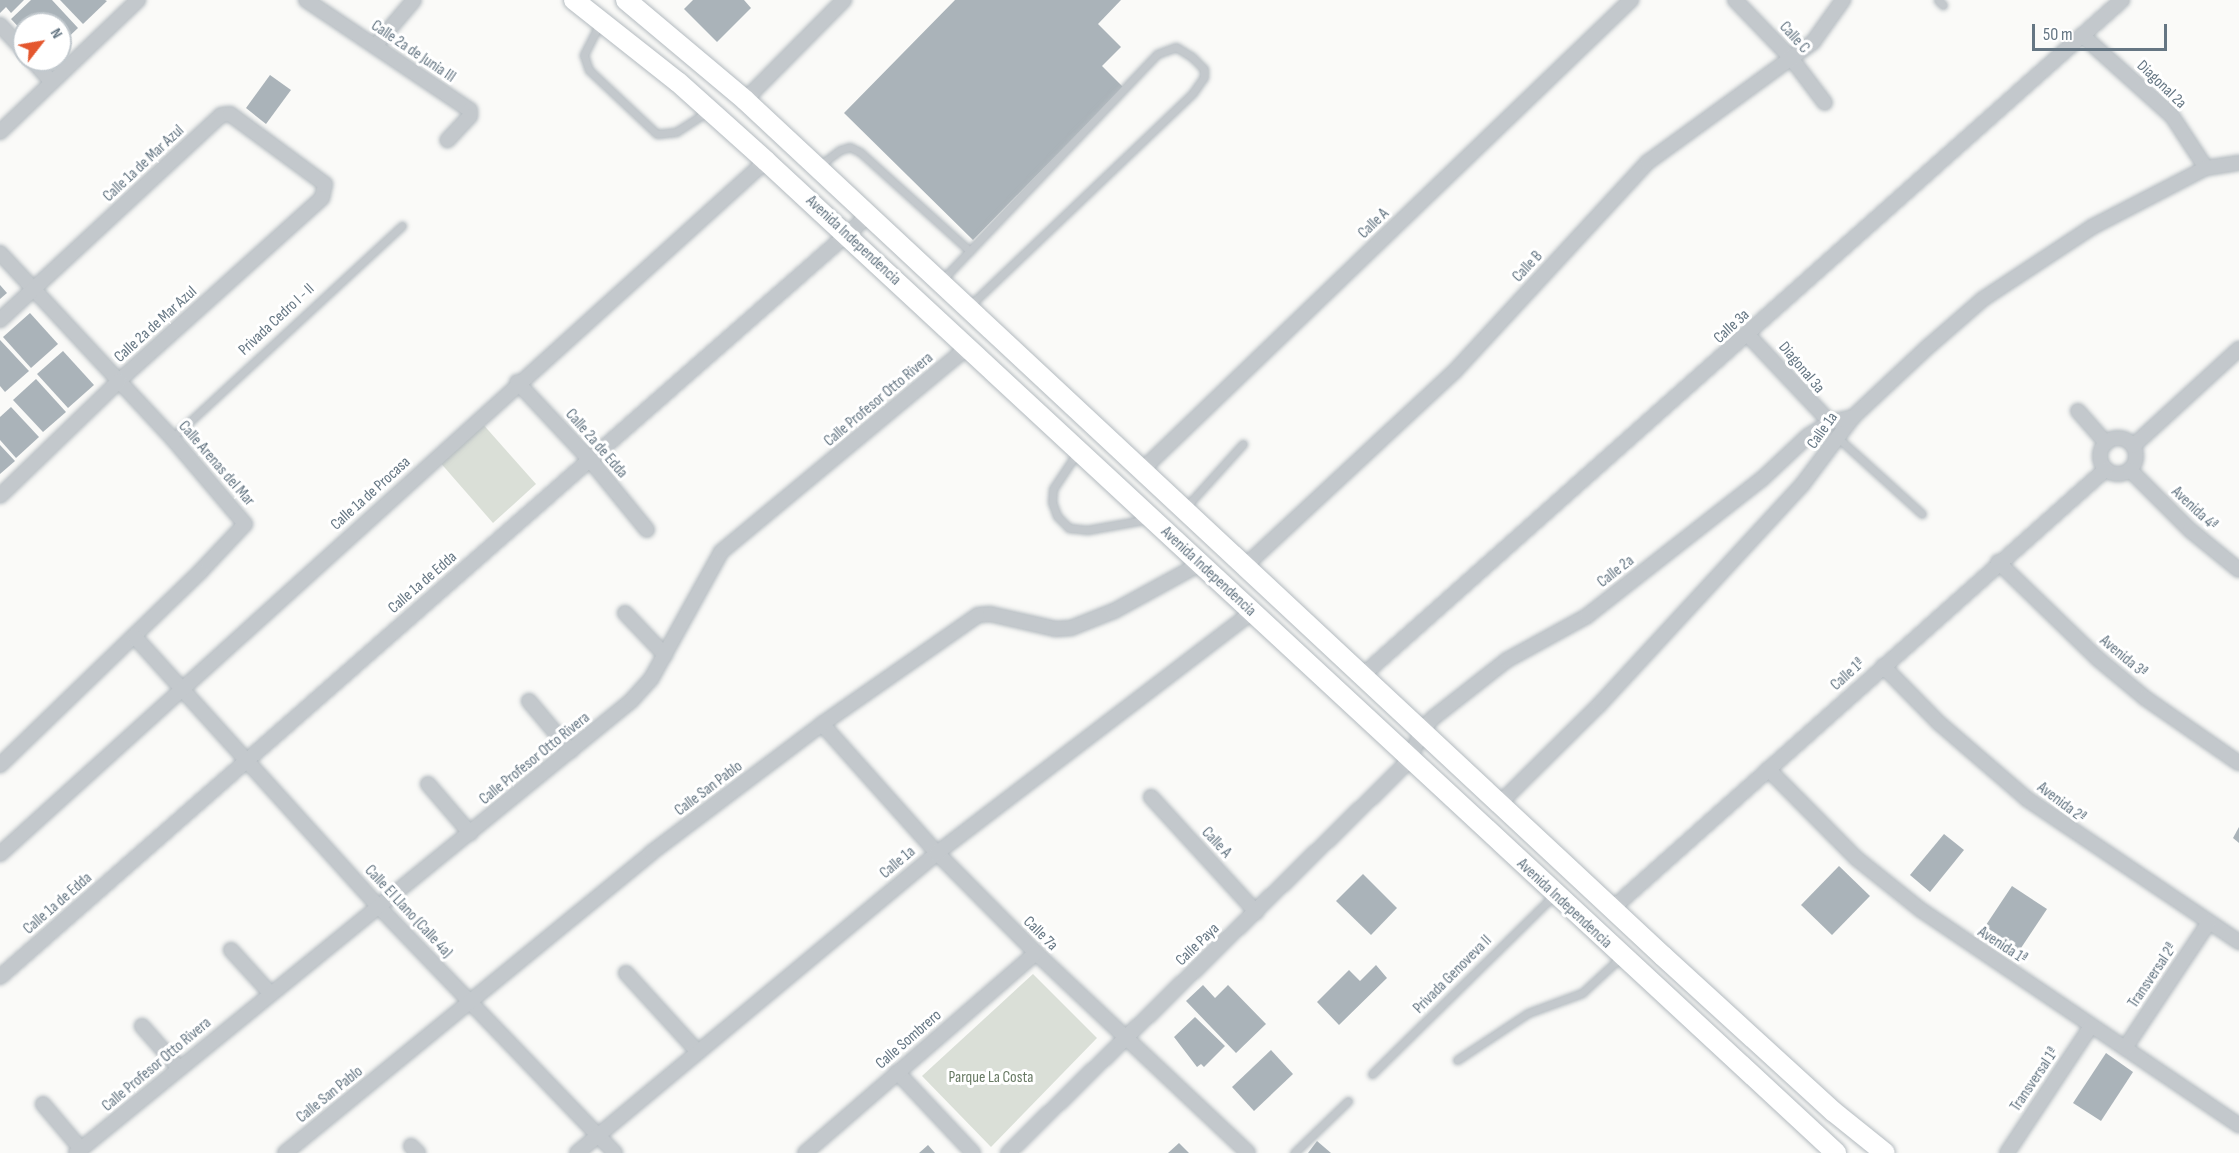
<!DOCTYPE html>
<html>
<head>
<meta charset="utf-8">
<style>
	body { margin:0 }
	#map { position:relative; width:2239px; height:1153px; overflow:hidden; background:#fafaf8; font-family:"Sofia Sans Condensed",sans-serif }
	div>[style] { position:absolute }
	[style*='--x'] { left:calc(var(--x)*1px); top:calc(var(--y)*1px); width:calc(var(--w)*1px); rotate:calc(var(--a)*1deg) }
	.green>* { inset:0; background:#dadfd7 }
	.building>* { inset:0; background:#aab3b9 }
	.roads { filter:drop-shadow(0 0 2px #b3babf) drop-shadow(0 0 2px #b3babf) }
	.service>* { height:7px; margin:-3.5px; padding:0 3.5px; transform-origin:3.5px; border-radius:3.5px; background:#c3c8cc }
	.minor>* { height:14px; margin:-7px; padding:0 7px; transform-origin:7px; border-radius:7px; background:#c3c8cc }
	.minor>.ring { margin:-7px; padding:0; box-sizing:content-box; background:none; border:14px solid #c3c8cc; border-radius:50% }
	.secondary>* { height:20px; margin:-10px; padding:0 10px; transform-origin:10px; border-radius:10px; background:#fff }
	span { translate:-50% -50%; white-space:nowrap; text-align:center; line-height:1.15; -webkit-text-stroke:6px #fff; paint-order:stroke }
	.street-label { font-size:16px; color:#657683 }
	.park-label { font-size:16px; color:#687a64 }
	.north { position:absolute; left:12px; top:12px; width:60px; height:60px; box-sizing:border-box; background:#fff; border:2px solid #c1c8cd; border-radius:50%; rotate:59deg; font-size:16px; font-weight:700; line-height:24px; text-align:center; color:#657683 }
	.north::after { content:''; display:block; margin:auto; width:21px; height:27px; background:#e4572e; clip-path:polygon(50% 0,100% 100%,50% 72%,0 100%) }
	.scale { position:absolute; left:2032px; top:24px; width:135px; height:27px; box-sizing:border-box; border:3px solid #657683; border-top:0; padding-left:8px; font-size:18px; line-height:21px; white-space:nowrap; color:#657683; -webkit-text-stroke:4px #fff; paint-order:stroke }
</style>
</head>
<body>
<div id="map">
	<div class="green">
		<i style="clip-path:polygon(481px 422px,536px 484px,493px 523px,438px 460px)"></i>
		<i style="clip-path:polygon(1033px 974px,1097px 1038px,991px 1147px,922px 1076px)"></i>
	</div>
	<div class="building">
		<i style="clip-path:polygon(0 0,24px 0,11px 13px,6px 7px,0 13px)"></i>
		<i style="clip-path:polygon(31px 0,52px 0,78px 28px,60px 45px,60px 24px,24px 24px,24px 33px,11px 19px)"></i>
		<i style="clip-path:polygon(60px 0,105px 0,107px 1px,83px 24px)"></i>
		<i style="clip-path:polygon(693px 0,744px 0,751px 8px,717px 42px,684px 9px)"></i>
		<i style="clip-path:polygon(955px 0,1121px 0,1098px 24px,1121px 47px,1102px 66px,1123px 87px,973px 240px,844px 113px)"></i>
		<i style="clip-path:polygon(270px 75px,291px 90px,266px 124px,246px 108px)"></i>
		<i style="clip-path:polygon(0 285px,7px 293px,0 299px)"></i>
		<i style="clip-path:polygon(30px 313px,58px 344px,31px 368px,3px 337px)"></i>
		<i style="clip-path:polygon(0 340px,29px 371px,5px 392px,0 386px)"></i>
		<i style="clip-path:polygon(63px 351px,94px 385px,68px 408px,37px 374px)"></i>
		<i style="clip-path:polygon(36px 379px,66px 412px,43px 432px,13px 400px)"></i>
		<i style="clip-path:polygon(11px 407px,39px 437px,16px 458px,0 440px,0 417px)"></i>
		<i style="clip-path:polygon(0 445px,15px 461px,0 474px)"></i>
		<i style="clip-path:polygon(2239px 827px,2239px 843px,2233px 838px)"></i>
		<i style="clip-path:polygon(1944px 834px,1964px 850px,1930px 892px,1910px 875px)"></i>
		<i style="clip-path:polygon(1839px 866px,1870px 896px,1832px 935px,1801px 905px)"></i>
		<i style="clip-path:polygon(1363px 874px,1397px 908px,1371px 935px,1336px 901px)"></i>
		<i style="clip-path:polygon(2012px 886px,2047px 909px,2019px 951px,1984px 928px)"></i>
		<i style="clip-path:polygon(1376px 965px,1387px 978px,1339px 1025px,1317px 1002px,1349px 970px,1360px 981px)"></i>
		<i style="clip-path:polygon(1203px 985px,1215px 998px,1228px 985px,1266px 1024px,1236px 1053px,1186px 1001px)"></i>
		<i style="clip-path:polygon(1195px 1017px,1225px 1046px,1204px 1067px,1201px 1064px,1197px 1067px,1174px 1037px)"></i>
		<i style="clip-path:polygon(1271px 1050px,1293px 1074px,1254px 1111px,1232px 1087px)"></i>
		<i style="clip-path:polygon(2106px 1053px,2133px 1072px,2101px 1121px,2073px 1103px)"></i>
		<i style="clip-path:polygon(1317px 1141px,1331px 1153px,1308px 1153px)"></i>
		<i style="clip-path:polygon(1179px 1143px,1189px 1153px,1168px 1153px)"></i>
		<i style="clip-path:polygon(928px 1145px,935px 1153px,919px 1153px)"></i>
	</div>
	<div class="roads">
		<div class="service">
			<i style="--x:1938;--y:0;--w:7;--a:45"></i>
			<i style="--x:600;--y:23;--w:36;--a:117"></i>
			<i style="--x:584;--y:55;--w:16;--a:72"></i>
			<i style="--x:589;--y:70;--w:93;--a:43.3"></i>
			<i style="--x:657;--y:134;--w:19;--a:-6"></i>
			<i style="--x:676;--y:132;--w:37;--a:-33"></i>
			<i style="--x:820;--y:165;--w:25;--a:-37"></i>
			<i style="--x:840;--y:150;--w:10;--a:-17"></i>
			<i style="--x:850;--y:147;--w:11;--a:27"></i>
			<i style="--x:860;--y:152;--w:148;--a:42"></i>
			<i style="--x:941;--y:281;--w:313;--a:-46.4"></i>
			<i style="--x:1157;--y:54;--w:20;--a:-20"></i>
			<i style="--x:1176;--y:47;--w:19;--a:32"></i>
			<i style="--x:1192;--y:57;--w:17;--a:45"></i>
			<i style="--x:1204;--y:69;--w:8;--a:90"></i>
			<i style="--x:1204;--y:77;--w:19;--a:125"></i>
			<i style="--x:1193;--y:93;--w:309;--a:136.4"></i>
			<i style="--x:172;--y:438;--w:313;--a:-42.7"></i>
			<i style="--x:1838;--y:438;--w:113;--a:42.1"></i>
			<i style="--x:1077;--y:453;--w:43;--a:123.7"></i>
			<i style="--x:1053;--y:489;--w:13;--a:94"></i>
			<i style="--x:1052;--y:502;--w:15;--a:70"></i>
			<i style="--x:1057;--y:516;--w:17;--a:45"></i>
			<i style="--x:1069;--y:528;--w:18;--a:6"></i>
			<i style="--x:1087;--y:530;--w:63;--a:-10.1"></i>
			<i style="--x:1186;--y:507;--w:85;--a:-47.9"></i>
			<i style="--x:1457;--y:1060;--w:85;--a:-33.5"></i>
			<i style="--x:1528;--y:1013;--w:58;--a:-20.3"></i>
			<i style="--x:1582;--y:993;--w:53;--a:-42.7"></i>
			<i style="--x:1372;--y:1074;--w:255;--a:-44.5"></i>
			<i style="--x:1294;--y:1153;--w:75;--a:-43.9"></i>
		</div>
		<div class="minor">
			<i style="--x:306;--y:0;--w:197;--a:33.9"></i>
			<i style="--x:470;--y:110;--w:6;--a:90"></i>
			<i style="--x:470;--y:116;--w:33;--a:133"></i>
			<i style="--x:1735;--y:0;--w:81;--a:46"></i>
			<i style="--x:1791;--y:58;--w:56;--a:52.9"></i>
			<i style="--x:0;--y:25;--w:35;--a:47"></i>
			<i style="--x:2082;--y:35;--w:121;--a:42"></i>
			<i style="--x:2172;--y:116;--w:62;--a:56.8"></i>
			<i style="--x:375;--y:46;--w:60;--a:-49.7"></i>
			<i style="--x:32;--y:60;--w:28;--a:48"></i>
			<i style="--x:745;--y:100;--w:141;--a:-45.3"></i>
			<i style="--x:0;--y:132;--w:191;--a:-43.7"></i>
			<i style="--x:0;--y:253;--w:253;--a:47.1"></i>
			<i style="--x:172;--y:438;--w:113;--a:49.7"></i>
			<i style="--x:245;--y:524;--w:66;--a:133.2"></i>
			<i style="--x:200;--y:572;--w:278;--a:136"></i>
			<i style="--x:0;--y:320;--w:301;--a:-42.8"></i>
			<i style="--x:221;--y:115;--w:9;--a:-6"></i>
			<i style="--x:230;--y:114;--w:118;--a:36.4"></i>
			<i style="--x:325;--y:184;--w:14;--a:102"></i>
			<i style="--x:322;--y:198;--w:273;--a:138"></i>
			<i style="--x:119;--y:381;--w:165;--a:136"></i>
			<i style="--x:1748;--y:335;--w:120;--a:46.7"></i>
			<i style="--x:517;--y:382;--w:107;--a:46.9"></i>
			<i style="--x:590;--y:460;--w:90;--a:50.8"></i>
			<i style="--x:2078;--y:411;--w:43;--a:48.8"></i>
			<i class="ring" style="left:2100px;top:438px;width:22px;height:22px"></i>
			<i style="--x:2133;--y:446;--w:144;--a:-42.5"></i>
			<i style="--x:2130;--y:470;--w:85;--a:45"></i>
			<i style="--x:2190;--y:530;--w:63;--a:39.2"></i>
			<i style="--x:1141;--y:471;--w:680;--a:-43.87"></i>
			<i style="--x:1998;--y:562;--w:138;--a:44.1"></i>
			<i style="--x:2097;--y:658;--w:62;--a:39.8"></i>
			<i style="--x:2145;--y:698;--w:114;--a:34.7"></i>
			<i style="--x:1244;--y:567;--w:287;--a:-42.9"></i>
			<i style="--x:1454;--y:372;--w:286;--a:-47.3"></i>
			<i style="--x:1648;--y:162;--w:204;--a:-36"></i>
			<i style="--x:1813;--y:42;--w:52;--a:-54.5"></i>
			<i style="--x:625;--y:613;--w:58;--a:46.4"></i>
			<i style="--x:134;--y:636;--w:365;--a:47.9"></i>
			<i style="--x:379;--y:907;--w:341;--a:46.2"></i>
			<i style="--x:1883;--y:666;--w:80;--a:45.5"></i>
			<i style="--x:1939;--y:723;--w:116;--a:40.8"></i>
			<i style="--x:2027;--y:799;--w:256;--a:34"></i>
			<i style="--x:1362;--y:676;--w:1017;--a:-41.65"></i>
			<i style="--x:529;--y:701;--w:65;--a:50"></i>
			<i style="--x:822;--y:724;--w:173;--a:48.3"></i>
			<i style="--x:937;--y:853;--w:141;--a:45.3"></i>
			<i style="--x:1036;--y:953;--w:291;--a:43.3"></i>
			<i style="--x:1768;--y:769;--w:125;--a:45.3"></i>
			<i style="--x:1856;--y:858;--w:83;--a:38.7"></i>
			<i style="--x:1921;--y:910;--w:384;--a:34.1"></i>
			<i style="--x:428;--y:784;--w:65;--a:49.4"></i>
			<i style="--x:1151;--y:797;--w:156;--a:47.6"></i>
			<i style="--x:1499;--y:804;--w:141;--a:-44.7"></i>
			<i style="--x:1599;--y:705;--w:299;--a:-47.3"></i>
			<i style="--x:1802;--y:485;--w:85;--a:-53.1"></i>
			<i style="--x:1853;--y:417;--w:104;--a:-43.1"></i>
			<i style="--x:1929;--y:346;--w:72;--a:-41"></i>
			<i style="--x:1983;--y:299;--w:131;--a:-33.4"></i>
			<i style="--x:2092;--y:227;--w:128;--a:-27.4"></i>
			<i style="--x:2206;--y:168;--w:33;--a:-9"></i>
			<i style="--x:0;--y:854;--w:1033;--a:-42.14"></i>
			<i style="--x:1613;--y:908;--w:660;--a:-41.68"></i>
			<i style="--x:231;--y:950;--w:58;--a:47.8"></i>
			<i style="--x:626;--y:973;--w:107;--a:47.7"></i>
			<i style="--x:0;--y:977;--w:1156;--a:-41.25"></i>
			<i style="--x:142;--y:1026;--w:56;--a:48.6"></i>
			<i style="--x:2125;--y:1048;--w:151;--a:-56.3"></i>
			<i style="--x:897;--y:1072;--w:111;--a:46.8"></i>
			<i style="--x:43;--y:1104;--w:59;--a:49.8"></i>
			<i style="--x:411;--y:1146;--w:10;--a:45"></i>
			<i style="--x:76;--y:1153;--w:716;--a:-39.16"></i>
			<i style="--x:631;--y:701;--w:30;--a:-48"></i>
			<i style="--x:651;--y:679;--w:145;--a:-61.1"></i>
			<i style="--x:721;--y:552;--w:320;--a:-39.7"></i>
			<i style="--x:285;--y:1153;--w:473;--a:-39.3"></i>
			<i style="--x:651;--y:853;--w:214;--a:-37"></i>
			<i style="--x:822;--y:724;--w:190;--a:-34.9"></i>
			<i style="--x:978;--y:615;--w:12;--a:-5"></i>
			<i style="--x:990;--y:614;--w:68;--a:12.8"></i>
			<i style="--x:1056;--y:629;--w:15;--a:-4"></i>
			<i style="--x:1071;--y:628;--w:46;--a:-21.6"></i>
			<i style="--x:1114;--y:611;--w:98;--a:-28.7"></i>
			<i style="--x:577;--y:1153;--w:469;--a:-39.8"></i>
			<i style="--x:937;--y:853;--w:395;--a:-37.4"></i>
			<i style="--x:805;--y:1153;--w:306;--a:-40.9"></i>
			<i style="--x:1008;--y:1153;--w:562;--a:-44.35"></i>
			<i style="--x:1410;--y:760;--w:31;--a:-69"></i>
			<i style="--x:1421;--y:731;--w:18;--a:-47"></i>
			<i style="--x:1433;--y:718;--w:94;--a:-38.1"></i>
			<i style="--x:1507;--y:660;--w:91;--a:-28.8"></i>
			<i style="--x:1587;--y:616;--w:222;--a:-38.1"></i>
			<i style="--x:1762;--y:479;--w:63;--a:-43.1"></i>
			<i style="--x:1808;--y:436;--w:26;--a:-32"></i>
			<i style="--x:1830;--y:422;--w:24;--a:-12"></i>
			<i style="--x:2007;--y:1153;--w:152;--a:-56.5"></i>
		</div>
		<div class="secondary">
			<i style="--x:574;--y:0;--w:132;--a:38.3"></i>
			<i style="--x:678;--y:82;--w:118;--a:41.9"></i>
			<i style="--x:766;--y:161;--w:1459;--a:42.83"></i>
			<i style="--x:626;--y:0;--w:155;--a:40"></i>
			<i style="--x:745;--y:100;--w:1255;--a:43"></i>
			<i style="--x:1663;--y:956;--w:231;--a:42.4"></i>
			<i style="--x:1834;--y:1112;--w:65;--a:38.8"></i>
		</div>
	</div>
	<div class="street-label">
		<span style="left:1794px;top:38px;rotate:48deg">Calle C</span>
		<span style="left:413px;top:52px;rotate:34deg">Calle 2a de Junia III</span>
		<span style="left:2161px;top:85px;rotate:44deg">Diagonal 2a</span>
		<span style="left:144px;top:164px;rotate:-43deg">Calle 1a de Mar Azul</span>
		<span style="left:1374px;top:224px;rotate:-44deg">Calle A</span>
		<span style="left:853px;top:241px;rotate:43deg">Avenida Independencia</span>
		<span style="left:1528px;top:267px;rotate:-47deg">Calle B</span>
		<span style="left:277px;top:320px;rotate:-43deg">Privada Cedro I - II</span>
		<span style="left:156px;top:325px;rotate:-42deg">Calle 2a de Mar Azul</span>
		<span style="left:1732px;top:327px;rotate:-42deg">Calle 3a</span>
		<span style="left:1801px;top:368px;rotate:50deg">Diagonal 3a</span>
		<span style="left:879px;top:400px;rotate:-40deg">Calle Profesor Otto Rivera</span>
		<span style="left:1823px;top:431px;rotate:-55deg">Calle 1a</span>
		<span style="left:596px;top:444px;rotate:49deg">Calle 2a de Edda</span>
		<span style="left:216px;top:464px;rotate:49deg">Calle Arenas del Mar</span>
		<span style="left:371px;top:494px;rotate:-42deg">Calle 1a de Procasa</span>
		<span style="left:2194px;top:509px;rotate:43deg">Avenida 4ª</span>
		<span style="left:1208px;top:572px;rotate:43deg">Avenida Independencia</span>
		<span style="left:1616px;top:572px;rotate:-38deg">Calle 2a</span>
		<span style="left:423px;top:583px;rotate:-41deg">Calle 1a de Edda</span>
		<span style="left:2123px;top:657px;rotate:40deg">Avenida 3ª</span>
		<span style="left:1848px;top:675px;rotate:-42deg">Calle 1ª</span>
		<span style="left:535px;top:759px;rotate:-39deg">Calle Profesor Otto Rivera</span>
		<span style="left:709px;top:789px;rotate:-37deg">Calle San Pablo</span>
		<span style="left:2061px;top:803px;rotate:37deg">Avenida 2ª</span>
		<span style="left:1216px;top:843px;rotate:47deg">Calle A</span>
		<span style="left:898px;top:863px;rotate:-40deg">Calle 1a</span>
		<span style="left:58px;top:904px;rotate:-41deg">Calle 1a de Edda</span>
		<span style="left:1564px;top:904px;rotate:43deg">Avenida Independencia</span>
		<span style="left:408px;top:912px;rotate:47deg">Calle El Llano (Calle 4a)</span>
		<span style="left:1040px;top:934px;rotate:45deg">Calle 7a</span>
		<span style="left:1198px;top:945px;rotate:-44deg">Calle Paya</span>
		<span style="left:2002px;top:946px;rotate:33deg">Avenida 1ª</span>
		<span style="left:1453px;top:975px;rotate:-45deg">Privada Genoveva II</span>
		<span style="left:2153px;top:976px;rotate:-56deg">Transversal 2ª</span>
		<span style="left:909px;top:1040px;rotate:-41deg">Calle Sombrero</span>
		<span style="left:157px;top:1065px;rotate:-40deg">Calle Profesor Otto Rivera</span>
		<span style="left:2035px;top:1080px;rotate:-56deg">Transversal 1ª</span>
		<span style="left:330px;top:1095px;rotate:-39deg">Calle San Pablo</span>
	</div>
	<div class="park-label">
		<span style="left:991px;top:1078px">Parque La Costa</span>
	</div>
	<div class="north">N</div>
	<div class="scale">50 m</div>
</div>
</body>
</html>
